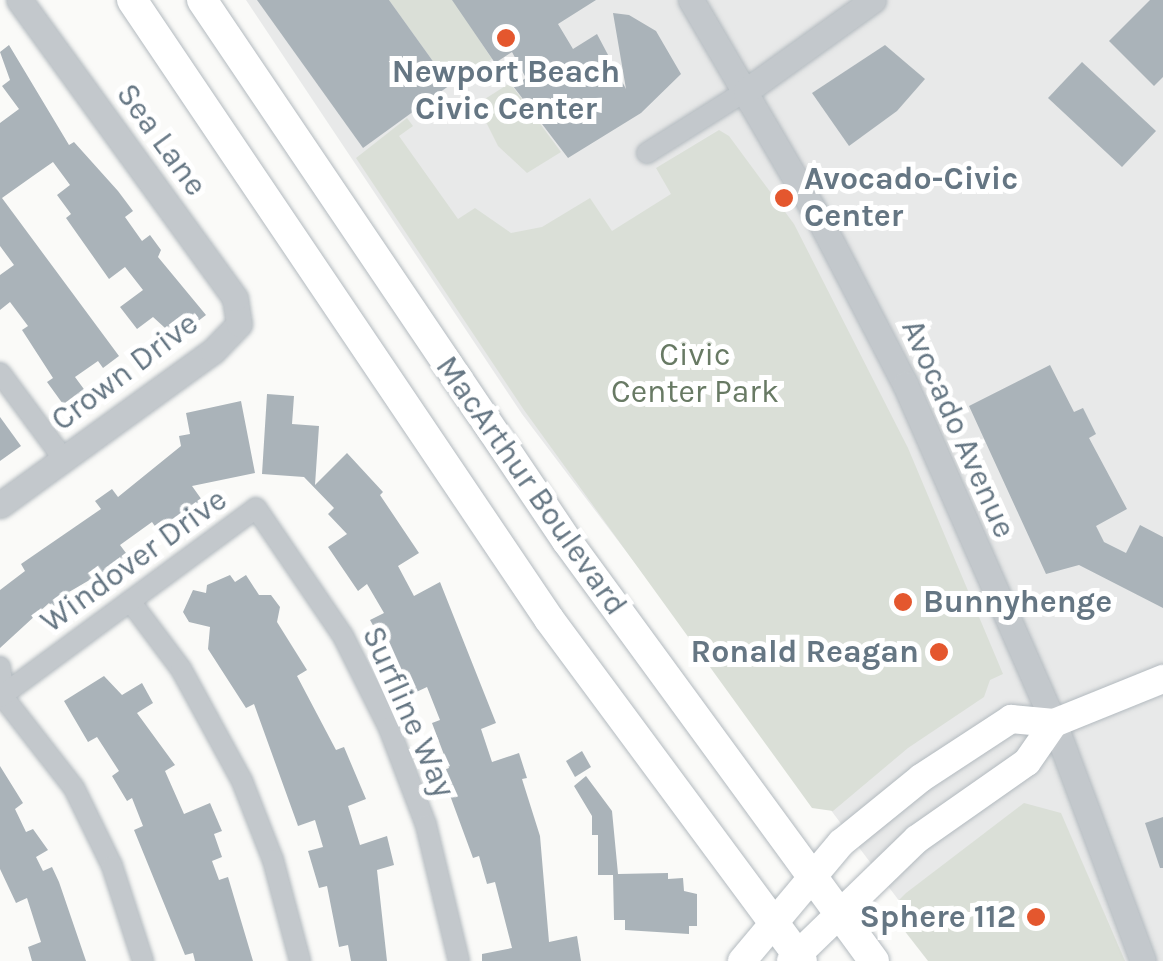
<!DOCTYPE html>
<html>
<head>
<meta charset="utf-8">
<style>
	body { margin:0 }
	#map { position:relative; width:1163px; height:961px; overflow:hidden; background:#fafaf8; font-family:Karla,sans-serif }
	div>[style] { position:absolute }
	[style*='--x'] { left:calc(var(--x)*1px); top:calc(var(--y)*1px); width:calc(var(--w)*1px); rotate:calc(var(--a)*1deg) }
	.built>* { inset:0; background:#e8e9e9 }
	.green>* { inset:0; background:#dadfd7 }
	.building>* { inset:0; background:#aab3b9 }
	.roads { filter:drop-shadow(0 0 2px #b3babf) drop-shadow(0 0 2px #b3babf) }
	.minor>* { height:20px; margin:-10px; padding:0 10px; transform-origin:10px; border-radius:10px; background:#c3c8cc }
	.tertiary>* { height:25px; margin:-12.5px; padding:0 12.5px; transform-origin:12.5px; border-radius:12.5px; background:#c3c8cc }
	.secondary>* { height:28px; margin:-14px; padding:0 14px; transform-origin:14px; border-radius:14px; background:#fff }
	.primary>* { height:30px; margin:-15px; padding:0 15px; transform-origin:15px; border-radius:15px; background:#fff }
	.dots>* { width:28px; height:28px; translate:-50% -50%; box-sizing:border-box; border:5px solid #fff; border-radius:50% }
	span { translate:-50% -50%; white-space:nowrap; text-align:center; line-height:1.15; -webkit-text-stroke:10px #fff; paint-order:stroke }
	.poi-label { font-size:32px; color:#657683; font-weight:700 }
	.left { translate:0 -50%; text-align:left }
	.right { translate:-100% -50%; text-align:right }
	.street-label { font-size:32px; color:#657683 }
	.park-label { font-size:32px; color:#687a64 }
</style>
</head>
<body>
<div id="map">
	<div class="built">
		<i style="clip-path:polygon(246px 0,1163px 0,1163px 961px,929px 961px,900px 902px,827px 805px,816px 802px,522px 414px)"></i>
	</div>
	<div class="green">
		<i style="clip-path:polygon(389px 0,453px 0,492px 59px,450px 85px)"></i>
		<i style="clip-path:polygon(510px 83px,561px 152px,527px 173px,498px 146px,477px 104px)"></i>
		<i style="clip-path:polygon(407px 118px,413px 126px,399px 136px,458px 219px,475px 208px,511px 233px,542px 227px,590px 198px,612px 231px,671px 194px,656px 168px,719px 130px,729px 136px,794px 224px,908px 448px,1003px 674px,990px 680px,984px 697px,908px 748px,833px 811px,812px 808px,524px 410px,356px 158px)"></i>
		<i style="clip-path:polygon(1024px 803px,1061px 813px,1125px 961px,928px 961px,900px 925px,897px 902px,906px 893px)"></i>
	</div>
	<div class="building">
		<i style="clip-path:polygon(257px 0,389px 0,450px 85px,363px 148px)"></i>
		<i style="clip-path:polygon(452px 0,596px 0,558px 24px,573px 49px,597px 34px,626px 89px,613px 13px,629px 15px,656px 31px,681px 74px,641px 113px,568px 158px,513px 86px,526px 78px,512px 52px,495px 63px)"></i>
		<i style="clip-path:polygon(1150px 0,1163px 0,1163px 77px,1154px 86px,1109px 41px)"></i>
		<i style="clip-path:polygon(9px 45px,69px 145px,74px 142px,118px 191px,133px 211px,125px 217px,142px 241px,150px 235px,161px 250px,158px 257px,206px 315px,176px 338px,153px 317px,137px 329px,120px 307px,143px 290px,125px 267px,109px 279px,66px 218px,71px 214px,57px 195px,70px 185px,53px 162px,33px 176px,2px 198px,119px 356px,103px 368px,98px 361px,75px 377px,89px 396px,68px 411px,47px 382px,53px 378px,22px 330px,28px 326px,10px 302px,0 310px,0 275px,14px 265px,0 246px,0 123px,19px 109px,2px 86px,10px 80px,0 52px)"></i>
		<i style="clip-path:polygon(885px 45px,925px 79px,897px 111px,849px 146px,812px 93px)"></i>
		<i style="clip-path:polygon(1082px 62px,1156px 131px,1122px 167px,1048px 98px)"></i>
		<i style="clip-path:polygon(1050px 365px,1074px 412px,1083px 408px,1096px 434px,1089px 438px,1127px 509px,1096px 526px,1104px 542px,1126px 553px,1140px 525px,1163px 537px,1163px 608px,1079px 565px,1046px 574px,969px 406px)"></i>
		<i style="clip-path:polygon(267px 394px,294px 396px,292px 424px,319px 426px,315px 485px,347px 453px,383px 492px,380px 495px,419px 553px,398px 566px,414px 596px,440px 582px,496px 723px,481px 729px,492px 762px,519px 753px,527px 778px,522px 779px,540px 836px,549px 942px,577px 936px,581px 961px,482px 961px,482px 954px,512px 948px,495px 882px,487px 884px,479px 856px,473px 858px,441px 771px,449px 768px,432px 723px,440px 720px,427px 687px,412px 694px,370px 620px,384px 613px,367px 584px,358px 591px,328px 547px,347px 534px,328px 514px,334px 508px,304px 477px,262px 474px)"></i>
		<i style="clip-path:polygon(241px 401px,255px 473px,192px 486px,202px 500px,177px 518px,182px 524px,163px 538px,152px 522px,120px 545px,129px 557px,69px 592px,75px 599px,56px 612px,49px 603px,0 648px,0 590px,25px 571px,21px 564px,101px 509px,95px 501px,112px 489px,118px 497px,181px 446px,179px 436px,190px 434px,186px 413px)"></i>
		<i style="clip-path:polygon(0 417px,21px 446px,0 461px)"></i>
		<i style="clip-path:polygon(230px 575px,235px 582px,246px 575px,259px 595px,271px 595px,280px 607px,277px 622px,307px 670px,297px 676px,336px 750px,344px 747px,366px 799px,348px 806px,360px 845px,387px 836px,394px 865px,377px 870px,387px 961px,351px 961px,348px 945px,339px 947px,327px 886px,319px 888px,308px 851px,323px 847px,315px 820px,298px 826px,254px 704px,246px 708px,208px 649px,210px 627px,189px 622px,183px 612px,193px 590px,206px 593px,207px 585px)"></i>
		<i style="clip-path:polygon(104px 676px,122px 695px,142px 683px,153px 703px,137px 713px,175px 765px,165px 771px,184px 814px,210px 803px,222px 831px,214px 834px,222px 857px,212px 861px,219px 880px,228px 877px,253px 961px,195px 961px,193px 953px,185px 955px,134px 830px,143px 826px,132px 798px,127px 801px,112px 776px,119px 771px,97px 737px,88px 742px,64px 701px)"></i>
		<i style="clip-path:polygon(582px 751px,591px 767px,575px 777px,566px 761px)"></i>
		<i style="clip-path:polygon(0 766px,23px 803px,15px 809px,26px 832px,33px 829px,48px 850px,36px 857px,43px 871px,52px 867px,59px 882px,86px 961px,32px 961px,28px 947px,41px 942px,27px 898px,16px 903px,0 869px)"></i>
		<i style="clip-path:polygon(586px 776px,612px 811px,618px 874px,668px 873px,668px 879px,683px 878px,684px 891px,697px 894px,697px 926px,689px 926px,689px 934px,625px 930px,625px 920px,614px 920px,613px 875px,598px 875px,598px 835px,592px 835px,592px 816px,574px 786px)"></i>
		<i style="clip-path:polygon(1163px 817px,1163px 868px,1160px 868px,1145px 823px)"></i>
	</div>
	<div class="roads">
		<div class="minor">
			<i style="--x:647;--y:153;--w:117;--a:-32.1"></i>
			<i style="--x:0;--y:373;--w:106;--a:53.5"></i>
			<i style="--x:130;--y:601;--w:85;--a:53.1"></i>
			<i style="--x:181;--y:669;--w:128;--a:61.4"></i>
			<i style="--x:242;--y:781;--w:85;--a:68.6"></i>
			<i style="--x:273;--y:860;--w:105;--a:75"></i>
			<i style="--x:0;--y:667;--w:27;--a:82"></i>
			<i style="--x:0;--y:693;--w:120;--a:52.1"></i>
			<i style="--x:74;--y:788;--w:87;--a:64"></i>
			<i style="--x:112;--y:866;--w:100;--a:71.9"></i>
			<i style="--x:0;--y:697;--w:318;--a:-36.4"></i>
			<i style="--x:256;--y:508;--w:155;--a:55.8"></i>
			<i style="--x:343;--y:636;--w:103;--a:63.4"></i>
			<i style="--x:389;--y:728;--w:104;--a:69.1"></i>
			<i style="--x:426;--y:825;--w:140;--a:76.4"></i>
		</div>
		<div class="tertiary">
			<i style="--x:691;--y:0;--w:264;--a:59.7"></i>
			<i style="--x:824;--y:228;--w:176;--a:62.6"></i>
			<i style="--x:905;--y:384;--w:370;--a:66.3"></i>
			<i style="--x:1054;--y:723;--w:254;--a:69.5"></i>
			<i style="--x:746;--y:91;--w:156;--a:-35.6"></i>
			<i style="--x:0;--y:505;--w:263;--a:-35.9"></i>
			<i style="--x:213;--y:351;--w:37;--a:-46"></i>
			<i style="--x:239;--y:324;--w:26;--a:-99"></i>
			<i style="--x:235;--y:298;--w:368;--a:-125.9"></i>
		</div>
		<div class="secondary">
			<i style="--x:742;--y:961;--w:154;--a:-50"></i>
			<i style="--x:841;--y:843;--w:103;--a:-39.1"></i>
			<i style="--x:921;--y:778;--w:108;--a:-33.2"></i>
			<i style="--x:1011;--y:719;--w:43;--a:5.3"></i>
			<i style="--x:1054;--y:723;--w:118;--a:-22"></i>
			<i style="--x:791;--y:961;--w:175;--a:-44.1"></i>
			<i style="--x:917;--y:839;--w:134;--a:-35"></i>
			<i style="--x:1027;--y:762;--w:47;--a:-55.3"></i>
		</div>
		<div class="primary">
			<i style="--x:132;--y:0;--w:746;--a:56.03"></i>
			<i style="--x:549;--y:619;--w:425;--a:53.5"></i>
			<i style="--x:202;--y:0;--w:653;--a:55.99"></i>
			<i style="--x:567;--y:541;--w:520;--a:53.83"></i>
		</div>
	</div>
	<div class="dots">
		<i style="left:506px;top:38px;background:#e4572e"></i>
		<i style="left:784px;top:198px;background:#e4572e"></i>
		<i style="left:903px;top:602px;background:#e4572e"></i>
		<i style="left:939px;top:652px;background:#e4572e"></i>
		<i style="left:1036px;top:917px;background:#e4572e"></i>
	</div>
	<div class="poi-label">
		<span style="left:506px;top:91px">Newport Beach<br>Civic Center</span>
		<span class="left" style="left:804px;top:198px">Avocado-Civic<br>Center</span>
		<span class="left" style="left:923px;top:602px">Bunnyhenge</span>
		<span class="right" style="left:919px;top:652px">Ronald Reagan</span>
		<span class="right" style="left:1016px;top:917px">Sphere 112</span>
	</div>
	<div class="street-label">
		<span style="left:161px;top:140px;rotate:54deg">Sea Lane</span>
		<span style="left:125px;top:372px;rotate:-37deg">Crown Drive</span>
		<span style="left:958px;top:429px;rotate:66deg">Avocado Avenue</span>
		<span style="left:531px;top:486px;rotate:55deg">MacArthur Boulevard</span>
		<span style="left:134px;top:561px;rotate:-36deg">Windover Drive</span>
		<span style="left:408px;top:712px;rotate:66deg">Surfline Way</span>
	</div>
	<div class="park-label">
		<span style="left:695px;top:374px">Civic<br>Center Park</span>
	</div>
</div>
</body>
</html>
